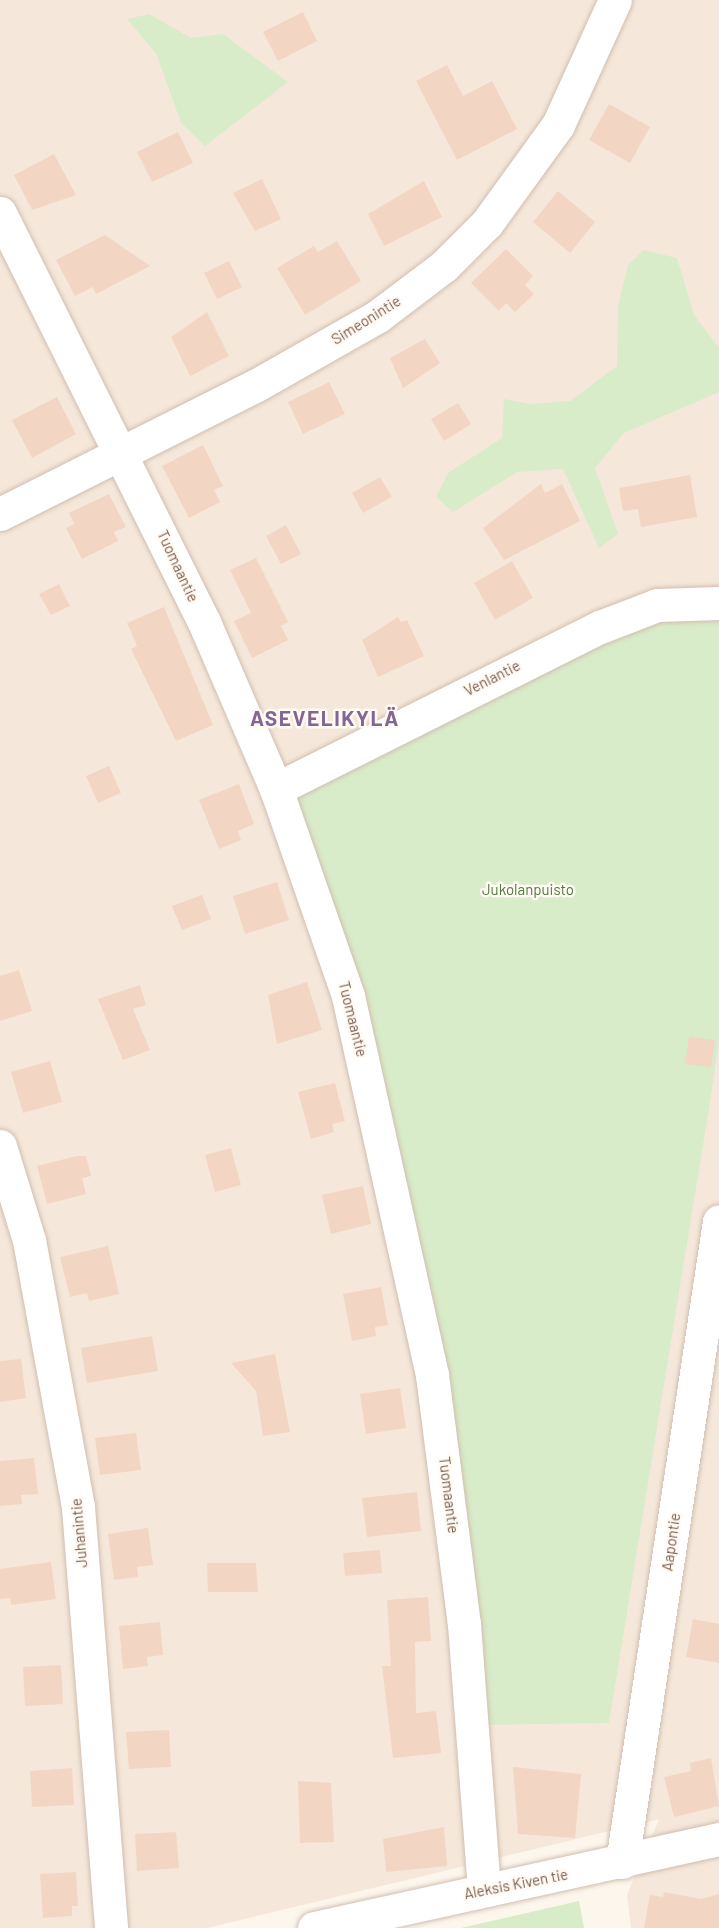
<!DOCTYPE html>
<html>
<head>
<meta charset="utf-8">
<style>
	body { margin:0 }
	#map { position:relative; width:719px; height:1928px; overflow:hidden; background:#fdf6ec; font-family:Barlow,sans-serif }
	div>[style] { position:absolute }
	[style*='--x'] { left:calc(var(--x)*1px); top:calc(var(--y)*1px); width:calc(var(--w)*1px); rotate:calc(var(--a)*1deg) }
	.residential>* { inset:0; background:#f5e8da }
	.green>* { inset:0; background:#d8ecc9 }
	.building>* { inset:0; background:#f3d5c3 }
	.roads { filter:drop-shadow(0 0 2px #d1beb0) drop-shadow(0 0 2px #d1beb0) }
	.minor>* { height:33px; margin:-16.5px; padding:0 16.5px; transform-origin:16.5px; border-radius:16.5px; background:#fff }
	span { translate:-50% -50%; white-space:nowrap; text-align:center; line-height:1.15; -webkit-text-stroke:5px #fffaf3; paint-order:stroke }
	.street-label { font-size:15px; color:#7a5c4d }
	.park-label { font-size:15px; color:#537a41 }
	.district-label { font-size:21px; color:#846695; font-weight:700; letter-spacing:1.5px }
</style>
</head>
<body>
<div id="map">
	<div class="residential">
		<i style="clip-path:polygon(0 0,719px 0,719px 1928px,631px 1928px,627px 1895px,659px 1819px,207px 1928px,0 1928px)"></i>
	</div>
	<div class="green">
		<i style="clip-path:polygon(149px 14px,191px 38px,223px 34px,288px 82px,205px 146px,181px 123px,156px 53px,127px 19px)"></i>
		<i style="clip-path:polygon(643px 250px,677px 258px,694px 315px,719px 348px,719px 392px,624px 433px,595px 468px,618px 534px,599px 548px,563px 469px,517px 472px,453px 512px,436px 497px,448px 473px,502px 438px,504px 399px,529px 404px,570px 401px,617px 366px,618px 306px,628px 265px)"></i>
		<i style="clip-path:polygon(659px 619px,719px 620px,719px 1040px,710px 1102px,609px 1723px,480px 1725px,437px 1337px,291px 799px,556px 658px)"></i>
		<i style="clip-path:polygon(579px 1901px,584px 1928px,461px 1928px)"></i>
	</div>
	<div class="building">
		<i style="clip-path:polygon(303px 12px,317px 41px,278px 61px,263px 32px)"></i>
		<i style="clip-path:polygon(447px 65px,463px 96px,492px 81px,517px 129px,457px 160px,416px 81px)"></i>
		<i style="clip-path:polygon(609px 104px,650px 127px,630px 163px,589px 140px)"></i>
		<i style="clip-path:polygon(178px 132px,193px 163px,152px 182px,137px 152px)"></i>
		<i style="clip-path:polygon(54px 154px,76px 195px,32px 210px,14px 175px)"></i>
		<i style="clip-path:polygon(262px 179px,281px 219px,255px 231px,233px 193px)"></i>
		<i style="clip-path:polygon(424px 181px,442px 217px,384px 246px,368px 214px)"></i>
		<i style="clip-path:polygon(558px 191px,595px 222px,570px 253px,533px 222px)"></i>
		<i style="clip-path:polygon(105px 235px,150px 266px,96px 294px,93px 287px,75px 296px,56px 260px)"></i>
		<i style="clip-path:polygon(337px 241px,361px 281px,305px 315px,277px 268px,314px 246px,318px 252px)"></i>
		<i style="clip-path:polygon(506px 249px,533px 276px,525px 285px,534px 294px,515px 312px,506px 303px,499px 311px,471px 283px)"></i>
		<i style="clip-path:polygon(229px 261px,242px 287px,217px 299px,204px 273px)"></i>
		<i style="clip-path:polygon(207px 312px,229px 356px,190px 376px,171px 337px)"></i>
		<i style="clip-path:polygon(425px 339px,440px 363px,403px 388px,390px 358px)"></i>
		<i style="clip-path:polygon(329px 382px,345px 414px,303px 434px,288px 402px)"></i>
		<i style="clip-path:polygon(57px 397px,76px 434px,32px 458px,12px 420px)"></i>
		<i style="clip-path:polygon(458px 403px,471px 424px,444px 441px,431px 419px)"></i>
		<i style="clip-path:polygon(203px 445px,223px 486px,214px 490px,220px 502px,189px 518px,162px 466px)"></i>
		<i style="clip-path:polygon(690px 475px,697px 517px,641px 527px,638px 509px,623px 511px,619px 488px)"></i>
		<i style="clip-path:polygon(380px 477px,392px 497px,363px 513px,352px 493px)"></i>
		<i style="clip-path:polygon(541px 484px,545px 493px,562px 484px,580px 521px,504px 560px,483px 528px)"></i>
		<i style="clip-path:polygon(109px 494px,126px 527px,114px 532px,118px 541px,82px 559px,66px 528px,74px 524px,69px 513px)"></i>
		<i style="clip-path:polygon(286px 525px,301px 554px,281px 564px,266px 536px)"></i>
		<i style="clip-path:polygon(256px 558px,288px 622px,281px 626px,288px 640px,252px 658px,234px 621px,251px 613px,230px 570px)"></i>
		<i style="clip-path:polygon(512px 561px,533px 598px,495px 620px,474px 583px)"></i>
		<i style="clip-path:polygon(59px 584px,70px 606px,51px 615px,39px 594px)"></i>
		<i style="clip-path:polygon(164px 607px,213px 725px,176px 741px,131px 649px,137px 646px,127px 623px)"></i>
		<i style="clip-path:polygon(398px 617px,401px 622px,407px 620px,424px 656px,378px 677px,362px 640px)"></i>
		<i style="clip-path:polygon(109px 766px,121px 793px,98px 803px,86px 776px)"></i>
		<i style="clip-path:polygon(239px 784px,254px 824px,238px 831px,241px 840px,219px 849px,199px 800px)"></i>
		<i style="clip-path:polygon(277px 882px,289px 920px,245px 934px,233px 896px)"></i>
		<i style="clip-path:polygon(202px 895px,211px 919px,182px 930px,172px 906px)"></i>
		<i style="clip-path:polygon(19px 970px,32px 1011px,0 1021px,0 976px)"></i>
		<i style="clip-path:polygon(307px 982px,322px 1030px,277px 1044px,268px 995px)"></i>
		<i style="clip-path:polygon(140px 985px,146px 1005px,133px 1009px,150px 1050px,123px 1060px,98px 999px)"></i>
		<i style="clip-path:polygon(689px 1037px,715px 1040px,711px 1067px,685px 1064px)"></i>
		<i style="clip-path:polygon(50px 1061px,62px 1102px,23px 1113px,11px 1072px)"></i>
		<i style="clip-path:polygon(335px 1083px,345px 1121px,332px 1124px,334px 1132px,311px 1139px,298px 1092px)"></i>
		<i style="clip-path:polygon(231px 1148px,241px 1185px,215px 1192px,205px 1155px)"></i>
		<i style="clip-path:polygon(77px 1156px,86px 1156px,91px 1176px,82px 1178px,86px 1194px,47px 1204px,37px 1166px)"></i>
		<i style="clip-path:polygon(363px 1186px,371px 1224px,331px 1234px,322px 1195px)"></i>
		<i style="clip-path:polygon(108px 1246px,119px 1294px,89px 1301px,87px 1293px,70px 1297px,60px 1257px)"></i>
		<i style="clip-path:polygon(381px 1287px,388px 1325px,375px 1327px,376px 1336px,352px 1341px,343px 1294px)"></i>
		<i style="clip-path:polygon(152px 1336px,158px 1371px,87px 1383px,81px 1348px)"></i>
		<i style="clip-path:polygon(275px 1354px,290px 1432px,263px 1436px,256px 1391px,231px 1363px)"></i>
		<i style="clip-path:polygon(21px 1359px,26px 1398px,0 1402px,0 1361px)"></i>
		<i style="clip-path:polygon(400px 1388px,406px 1428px,366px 1434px,360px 1394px)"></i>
		<i style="clip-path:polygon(136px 1433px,141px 1470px,100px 1475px,95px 1438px)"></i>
		<i style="clip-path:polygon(34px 1458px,38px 1494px,21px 1495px,22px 1504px,0 1506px,0 1461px)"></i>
		<i style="clip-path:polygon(417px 1492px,421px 1531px,367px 1537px,362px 1498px)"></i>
		<i style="clip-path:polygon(148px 1528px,153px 1565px,137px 1567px,138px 1577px,114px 1580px,108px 1534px)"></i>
		<i style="clip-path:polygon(380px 1550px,382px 1573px,345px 1576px,343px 1553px)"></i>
		<i style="clip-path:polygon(51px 1562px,56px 1599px,11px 1605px,10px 1598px,0 1599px,0 1569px)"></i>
		<i style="clip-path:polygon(207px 1563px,256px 1563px,258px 1592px,208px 1592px)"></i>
		<i style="clip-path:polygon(428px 1597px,431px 1641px,415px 1642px,416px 1713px,436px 1711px,441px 1753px,393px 1758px,382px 1666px,391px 1666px,387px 1600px)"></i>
		<i style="clip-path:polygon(693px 1619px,719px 1624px,719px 1663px,686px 1657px)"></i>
		<i style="clip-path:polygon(160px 1622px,163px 1655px,147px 1657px,148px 1666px,123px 1669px,119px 1626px)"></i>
		<i style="clip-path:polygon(61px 1665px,63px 1704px,25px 1706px,23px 1667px)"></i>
		<i style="clip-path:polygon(169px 1730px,171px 1767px,129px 1769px,126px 1732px)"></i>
		<i style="clip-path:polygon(711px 1758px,719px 1806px,674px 1817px,664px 1777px,691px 1771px,690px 1763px)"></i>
		<i style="clip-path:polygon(513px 1767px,581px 1774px,575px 1838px,518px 1834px)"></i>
		<i style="clip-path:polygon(72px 1768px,74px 1805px,32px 1807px,30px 1771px)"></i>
		<i style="clip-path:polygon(298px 1781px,331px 1783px,334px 1842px,300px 1843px)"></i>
		<i style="clip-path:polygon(444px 1827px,447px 1866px,386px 1872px,383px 1839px)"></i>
		<i style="clip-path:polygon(176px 1832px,179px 1868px,137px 1871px,135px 1834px)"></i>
		<i style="clip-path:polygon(76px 1872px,78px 1906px,72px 1906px,72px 1916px,43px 1918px,40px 1874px)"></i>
		<i style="clip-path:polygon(664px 1892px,701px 1899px,719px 1894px,719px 1928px,644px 1928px,650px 1895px,663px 1897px)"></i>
	</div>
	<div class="roads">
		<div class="minor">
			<i style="--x:0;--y:213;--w:457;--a:63.5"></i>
			<i style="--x:204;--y:622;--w:182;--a:66.7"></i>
			<i style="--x:276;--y:789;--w:219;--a:70.8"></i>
			<i style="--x:348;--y:996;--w:388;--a:77.5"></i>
			<i style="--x:432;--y:1375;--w:251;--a:82.7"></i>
			<i style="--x:464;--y:1624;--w:266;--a:85.7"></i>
			<i style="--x:0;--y:514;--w:285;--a:-26.7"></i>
			<i style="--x:255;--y:386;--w:142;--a:-29.6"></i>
			<i style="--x:378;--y:316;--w:83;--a:-37.1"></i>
			<i style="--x:444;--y:266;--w:61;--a:-45"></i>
			<i style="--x:487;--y:223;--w:121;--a:-54.1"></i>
			<i style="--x:558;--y:125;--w:137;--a:-65.5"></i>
			<i style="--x:276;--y:789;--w:362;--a:-26.6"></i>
			<i style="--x:600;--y:627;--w:61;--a:-21.1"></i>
			<i style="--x:657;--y:605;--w:62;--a:-1.8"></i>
			<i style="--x:0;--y:1146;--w:98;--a:72.9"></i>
			<i style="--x:29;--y:1240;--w:271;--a:79.6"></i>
			<i style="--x:78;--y:1507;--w:422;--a:85.5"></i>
			<i style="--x:622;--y:1862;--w:648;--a:-81.39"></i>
			<i style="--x:314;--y:1928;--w:415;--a:-12.4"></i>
		</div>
	</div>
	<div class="street-label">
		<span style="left:366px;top:320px;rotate:-32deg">Simeonintie</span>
		<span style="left:178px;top:566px;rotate:65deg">Tuomaantie</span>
		<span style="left:492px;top:678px;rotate:-27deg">Venlantie</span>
		<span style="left:353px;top:1019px;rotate:76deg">Tuomaantie</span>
		<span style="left:449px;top:1495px;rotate:83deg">Tuomaantie</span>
		<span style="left:79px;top:1533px;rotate:-95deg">Juhanintie</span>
		<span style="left:671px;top:1542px;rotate:-82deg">Aapontie</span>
		<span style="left:516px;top:1884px;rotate:-11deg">Aleksis Kiven tie</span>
	</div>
	<div class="park-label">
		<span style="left:528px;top:890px">Jukolanpuisto</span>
	</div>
	<div class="district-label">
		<span style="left:325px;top:718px">ASEVELIKYLÄ</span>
	</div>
</div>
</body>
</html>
